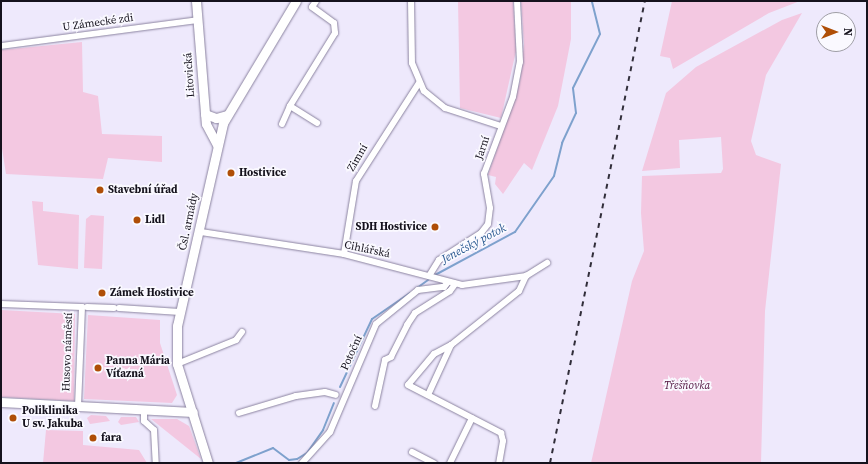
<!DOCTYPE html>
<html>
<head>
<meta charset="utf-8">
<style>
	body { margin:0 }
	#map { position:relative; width:868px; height:464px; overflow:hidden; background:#eee9fc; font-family:"Source Serif 4",serif }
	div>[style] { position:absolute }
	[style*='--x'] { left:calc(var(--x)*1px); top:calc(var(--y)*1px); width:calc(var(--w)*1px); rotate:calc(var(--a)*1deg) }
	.green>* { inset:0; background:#f3c8e1 }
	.stream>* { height:2px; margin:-1px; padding:0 1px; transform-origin:1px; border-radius:1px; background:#7ea1cd }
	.roads { filter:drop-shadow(0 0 1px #8b83a0) drop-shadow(0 0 1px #8b83a0) }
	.street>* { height:6px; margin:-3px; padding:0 3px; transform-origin:3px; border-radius:3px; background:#fff }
	.secondary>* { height:9px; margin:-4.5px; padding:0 4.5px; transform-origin:4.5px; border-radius:4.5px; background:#fff }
	.rail>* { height:2px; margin-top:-1px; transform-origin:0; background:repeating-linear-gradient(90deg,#302d39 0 5px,transparent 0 10px) }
	.dots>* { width:11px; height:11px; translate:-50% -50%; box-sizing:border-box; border:2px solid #faf9ff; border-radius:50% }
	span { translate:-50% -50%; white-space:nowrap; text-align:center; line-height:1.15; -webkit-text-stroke:3.5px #faf9ff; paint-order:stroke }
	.street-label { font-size:11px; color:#15121d }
	.poi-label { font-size:11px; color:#15121d; font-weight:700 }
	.left { translate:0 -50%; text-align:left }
	.right { translate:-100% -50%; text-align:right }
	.park-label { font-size:11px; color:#50123e; font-style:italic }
	.water-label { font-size:12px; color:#285890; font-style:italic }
	.frame { position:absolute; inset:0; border:2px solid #15121d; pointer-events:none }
	.north { position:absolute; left:816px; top:12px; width:40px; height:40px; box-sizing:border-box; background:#faf9ff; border:1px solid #9e9da5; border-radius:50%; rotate:90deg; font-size:11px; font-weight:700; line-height:16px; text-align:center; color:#15121d }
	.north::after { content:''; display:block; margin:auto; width:14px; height:18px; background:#af4e07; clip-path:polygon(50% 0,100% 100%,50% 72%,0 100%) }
</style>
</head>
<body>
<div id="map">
	<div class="green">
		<i style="clip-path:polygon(458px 1px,513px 1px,516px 51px,501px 118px,460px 108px)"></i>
		<i style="clip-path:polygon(521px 1px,571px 1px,571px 39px,558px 106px,532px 170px,524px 163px,503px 194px,495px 184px,496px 177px,488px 175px,520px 82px,524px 44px)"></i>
		<i style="clip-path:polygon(672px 1px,800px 1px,769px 13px,673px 69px,670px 58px,660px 56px)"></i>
		<i style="clip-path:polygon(802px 13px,766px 75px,751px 141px,756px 155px,781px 164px,765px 311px,761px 463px,591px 463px,632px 281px,644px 251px,641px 213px,642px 176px,721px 173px,723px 169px,721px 137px,679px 140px,680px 168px,642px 171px,666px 93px,696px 67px,782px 20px)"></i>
		<i style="clip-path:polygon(82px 42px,83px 92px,98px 96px,102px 134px,162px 136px,162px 162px,108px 158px,103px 179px,6px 174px,1px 142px,1px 50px)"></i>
		<i style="clip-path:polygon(32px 201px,43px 202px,43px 211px,79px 215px,78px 269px,38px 265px)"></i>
		<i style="clip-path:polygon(91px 215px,104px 216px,102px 269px,84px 268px,86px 219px)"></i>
		<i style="clip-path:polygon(1px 310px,75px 314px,74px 401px,1px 397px)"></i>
		<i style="clip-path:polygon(88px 315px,160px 320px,160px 343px,177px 395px,172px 403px,84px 399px)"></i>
		<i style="clip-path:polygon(91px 415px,106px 416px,110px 421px,90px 424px,87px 418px)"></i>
		<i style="clip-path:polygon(121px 417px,136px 417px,139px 422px,121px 425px,118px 422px)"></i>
		<i style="clip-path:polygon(151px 419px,177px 419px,189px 426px,201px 459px)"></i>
		<i style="clip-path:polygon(46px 430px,83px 431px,83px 445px,139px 450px,147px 463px,43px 463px)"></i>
	</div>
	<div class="stream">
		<i style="--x:435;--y:275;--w:91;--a:-28.3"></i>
		<i style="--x:515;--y:232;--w:68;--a:-55.1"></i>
		<i style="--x:554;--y:176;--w:34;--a:-76"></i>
		<i style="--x:562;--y:143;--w:33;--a:-65"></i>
		<i style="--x:576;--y:113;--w:25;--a:-97"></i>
		<i style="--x:573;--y:88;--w:60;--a:-63.4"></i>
		<i style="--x:600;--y:34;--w:34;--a:-104"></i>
		<i style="--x:417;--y:288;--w:17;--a:-36"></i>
		<i style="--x:340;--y:387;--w:75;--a:-64.8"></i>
		<i style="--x:372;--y:319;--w:46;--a:-34.4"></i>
		<i style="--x:236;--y:463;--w:40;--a:-22"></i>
		<i style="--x:273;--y:448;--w:20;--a:37"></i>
		<i style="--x:289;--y:460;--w:8;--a:-7"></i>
		<i style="--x:297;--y:459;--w:12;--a:-31"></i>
		<i style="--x:307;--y:453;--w:28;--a:-55"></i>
		<i style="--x:323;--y:430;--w:29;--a:-68"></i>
	</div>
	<div class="roads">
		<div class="street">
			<i style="--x:316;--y:1;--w:7;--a:124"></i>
			<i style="--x:312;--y:7;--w:27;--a:36"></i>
			<i style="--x:334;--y:23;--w:10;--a:84"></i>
			<i style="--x:335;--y:33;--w:86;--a:121.7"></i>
			<i style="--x:290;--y:106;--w:32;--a:32"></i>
			<i style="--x:411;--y:1;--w:62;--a:89.1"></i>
			<i style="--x:412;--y:63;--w:30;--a:67"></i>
			<i style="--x:424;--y:91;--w:27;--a:39"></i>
			<i style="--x:445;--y:108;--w:59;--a:17.8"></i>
			<i style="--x:1;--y:46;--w:199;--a:-7.5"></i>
			<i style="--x:282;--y:124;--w:20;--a:-66"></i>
			<i style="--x:201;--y:232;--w:145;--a:8.7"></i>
			<i style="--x:344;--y:254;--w:122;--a:14.7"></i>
			<i style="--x:462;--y:285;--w:65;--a:-8"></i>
			<i style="--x:526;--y:276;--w:25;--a:-32"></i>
			<i style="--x:344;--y:254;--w:74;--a:-80.7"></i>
			<i style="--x:356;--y:181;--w:117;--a:-57.3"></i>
			<i style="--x:429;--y:276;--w:19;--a:-58"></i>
			<i style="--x:439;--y:260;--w:50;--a:-32.7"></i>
			<i style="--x:481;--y:233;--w:11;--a:-52"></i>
			<i style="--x:488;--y:224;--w:16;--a:-83"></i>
			<i style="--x:490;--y:208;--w:35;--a:-100"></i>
			<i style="--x:484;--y:174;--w:82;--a:-69.4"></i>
			<i style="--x:513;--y:97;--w:36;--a:-79"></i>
			<i style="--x:520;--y:62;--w:61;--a:-92.8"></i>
			<i style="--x:1;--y:304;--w:81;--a:2.1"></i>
			<i style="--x:82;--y:307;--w:99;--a:92.3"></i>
			<i style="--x:87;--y:307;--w:27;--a:2"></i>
			<i style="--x:119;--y:308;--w:61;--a:3.8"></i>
			<i style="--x:451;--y:345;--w:19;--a:152"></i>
			<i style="--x:434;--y:354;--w:40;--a:130"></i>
			<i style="--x:408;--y:385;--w:105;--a:27.3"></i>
			<i style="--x:501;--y:433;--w:8;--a:76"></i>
			<i style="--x:503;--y:441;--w:22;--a:100"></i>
			<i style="--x:177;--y:364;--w:64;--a:-22.1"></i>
			<i style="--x:236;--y:340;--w:10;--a:-53"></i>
			<i style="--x:428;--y:395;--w:55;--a:-65.3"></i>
			<i style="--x:451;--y:345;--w:87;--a:-38.5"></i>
			<i style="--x:519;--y:291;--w:17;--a:-65"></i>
			<i style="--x:375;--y:406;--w:47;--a:-77.7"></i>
			<i style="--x:385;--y:360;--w:7;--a:-27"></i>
			<i style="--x:391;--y:357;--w:36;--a:-63"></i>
			<i style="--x:407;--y:325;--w:14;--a:-56"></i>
			<i style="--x:415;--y:313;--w:41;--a:-32.2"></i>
			<i style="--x:450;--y:291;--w:9;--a:-54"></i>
			<i style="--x:144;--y:409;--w:12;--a:90"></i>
			<i style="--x:144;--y:421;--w:13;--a:42"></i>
			<i style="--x:154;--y:430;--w:33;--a:87"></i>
			<i style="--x:239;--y:413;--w:59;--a:-16.6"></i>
			<i style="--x:296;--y:396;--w:29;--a:-8"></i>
			<i style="--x:325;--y:392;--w:11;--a:15"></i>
			<i style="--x:412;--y:452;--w:25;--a:27"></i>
			<i style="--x:302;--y:463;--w:42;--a:-47.9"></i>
			<i style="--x:330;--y:432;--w:117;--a:-66.9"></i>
			<i style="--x:376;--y:324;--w:54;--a:-39"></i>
			<i style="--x:418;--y:290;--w:26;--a:-7"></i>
			<i style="--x:444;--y:287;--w:6;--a:-51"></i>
			<i style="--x:450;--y:463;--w:50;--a:-63.9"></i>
		</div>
		<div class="secondary">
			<i style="--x:196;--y:1;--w:123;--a:85.4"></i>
			<i style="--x:206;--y:124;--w:24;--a:62"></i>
			<i style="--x:205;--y:114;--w:12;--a:20"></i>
			<i style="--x:216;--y:118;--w:11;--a:-15"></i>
			<i style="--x:1;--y:402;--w:192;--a:3"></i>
			<i style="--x:208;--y:463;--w:104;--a:-107.4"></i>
			<i style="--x:177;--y:364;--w:38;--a:-90"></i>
			<i style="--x:177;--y:326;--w:208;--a:-77.2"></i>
			<i style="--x:223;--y:123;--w:142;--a:-59.1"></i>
		</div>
	</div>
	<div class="rail">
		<i style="--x:550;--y:463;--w:472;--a:-78.4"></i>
	</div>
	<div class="dots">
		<i style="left:231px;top:173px;background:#af4e07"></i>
		<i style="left:100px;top:190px;background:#af4e07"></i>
		<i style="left:137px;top:220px;background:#af4e07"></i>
		<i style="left:435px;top:227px;background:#af4e07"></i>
		<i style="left:102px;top:293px;background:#af4e07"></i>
		<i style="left:98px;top:368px;background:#af4e07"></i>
		<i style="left:13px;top:418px;background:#af4e07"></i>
		<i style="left:93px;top:438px;background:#af4e07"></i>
	</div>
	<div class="street-label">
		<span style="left:98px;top:23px;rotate:-8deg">U Zámecké zdi</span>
		<span style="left:190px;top:75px;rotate:-94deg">Litovická</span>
		<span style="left:483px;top:148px;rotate:-71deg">Jarní</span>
		<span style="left:358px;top:158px;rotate:-60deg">Zimní</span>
		<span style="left:189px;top:222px;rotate:-78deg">Čsl. armády</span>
		<span style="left:367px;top:250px;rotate:12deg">Cihlářská</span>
		<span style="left:68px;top:352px;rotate:-88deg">Husovo náměstí</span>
		<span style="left:352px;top:353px;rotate:-66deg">Potoční</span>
	</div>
	<div class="poi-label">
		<span class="left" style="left:239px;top:173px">Hostivice</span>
		<span class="left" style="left:108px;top:190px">Stavební úřad</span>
		<span class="left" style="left:145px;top:220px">Lidl</span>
		<span class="right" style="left:427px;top:227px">SDH Hostivice</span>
		<span class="left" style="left:110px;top:293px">Zámek Hostivice</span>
		<span class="left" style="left:106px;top:368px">Panna Mária<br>Víťazná</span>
		<span class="left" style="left:22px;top:418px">Poliklinika<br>U sv. Jakuba</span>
		<span class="left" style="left:101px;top:438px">fara</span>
	</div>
	<div class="park-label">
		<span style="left:687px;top:386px">Třešňovka</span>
	</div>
	<div class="water-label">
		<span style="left:474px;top:244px;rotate:-28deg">Jenečský potok</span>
	</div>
	<div class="frame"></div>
	<div class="north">N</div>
</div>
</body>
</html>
